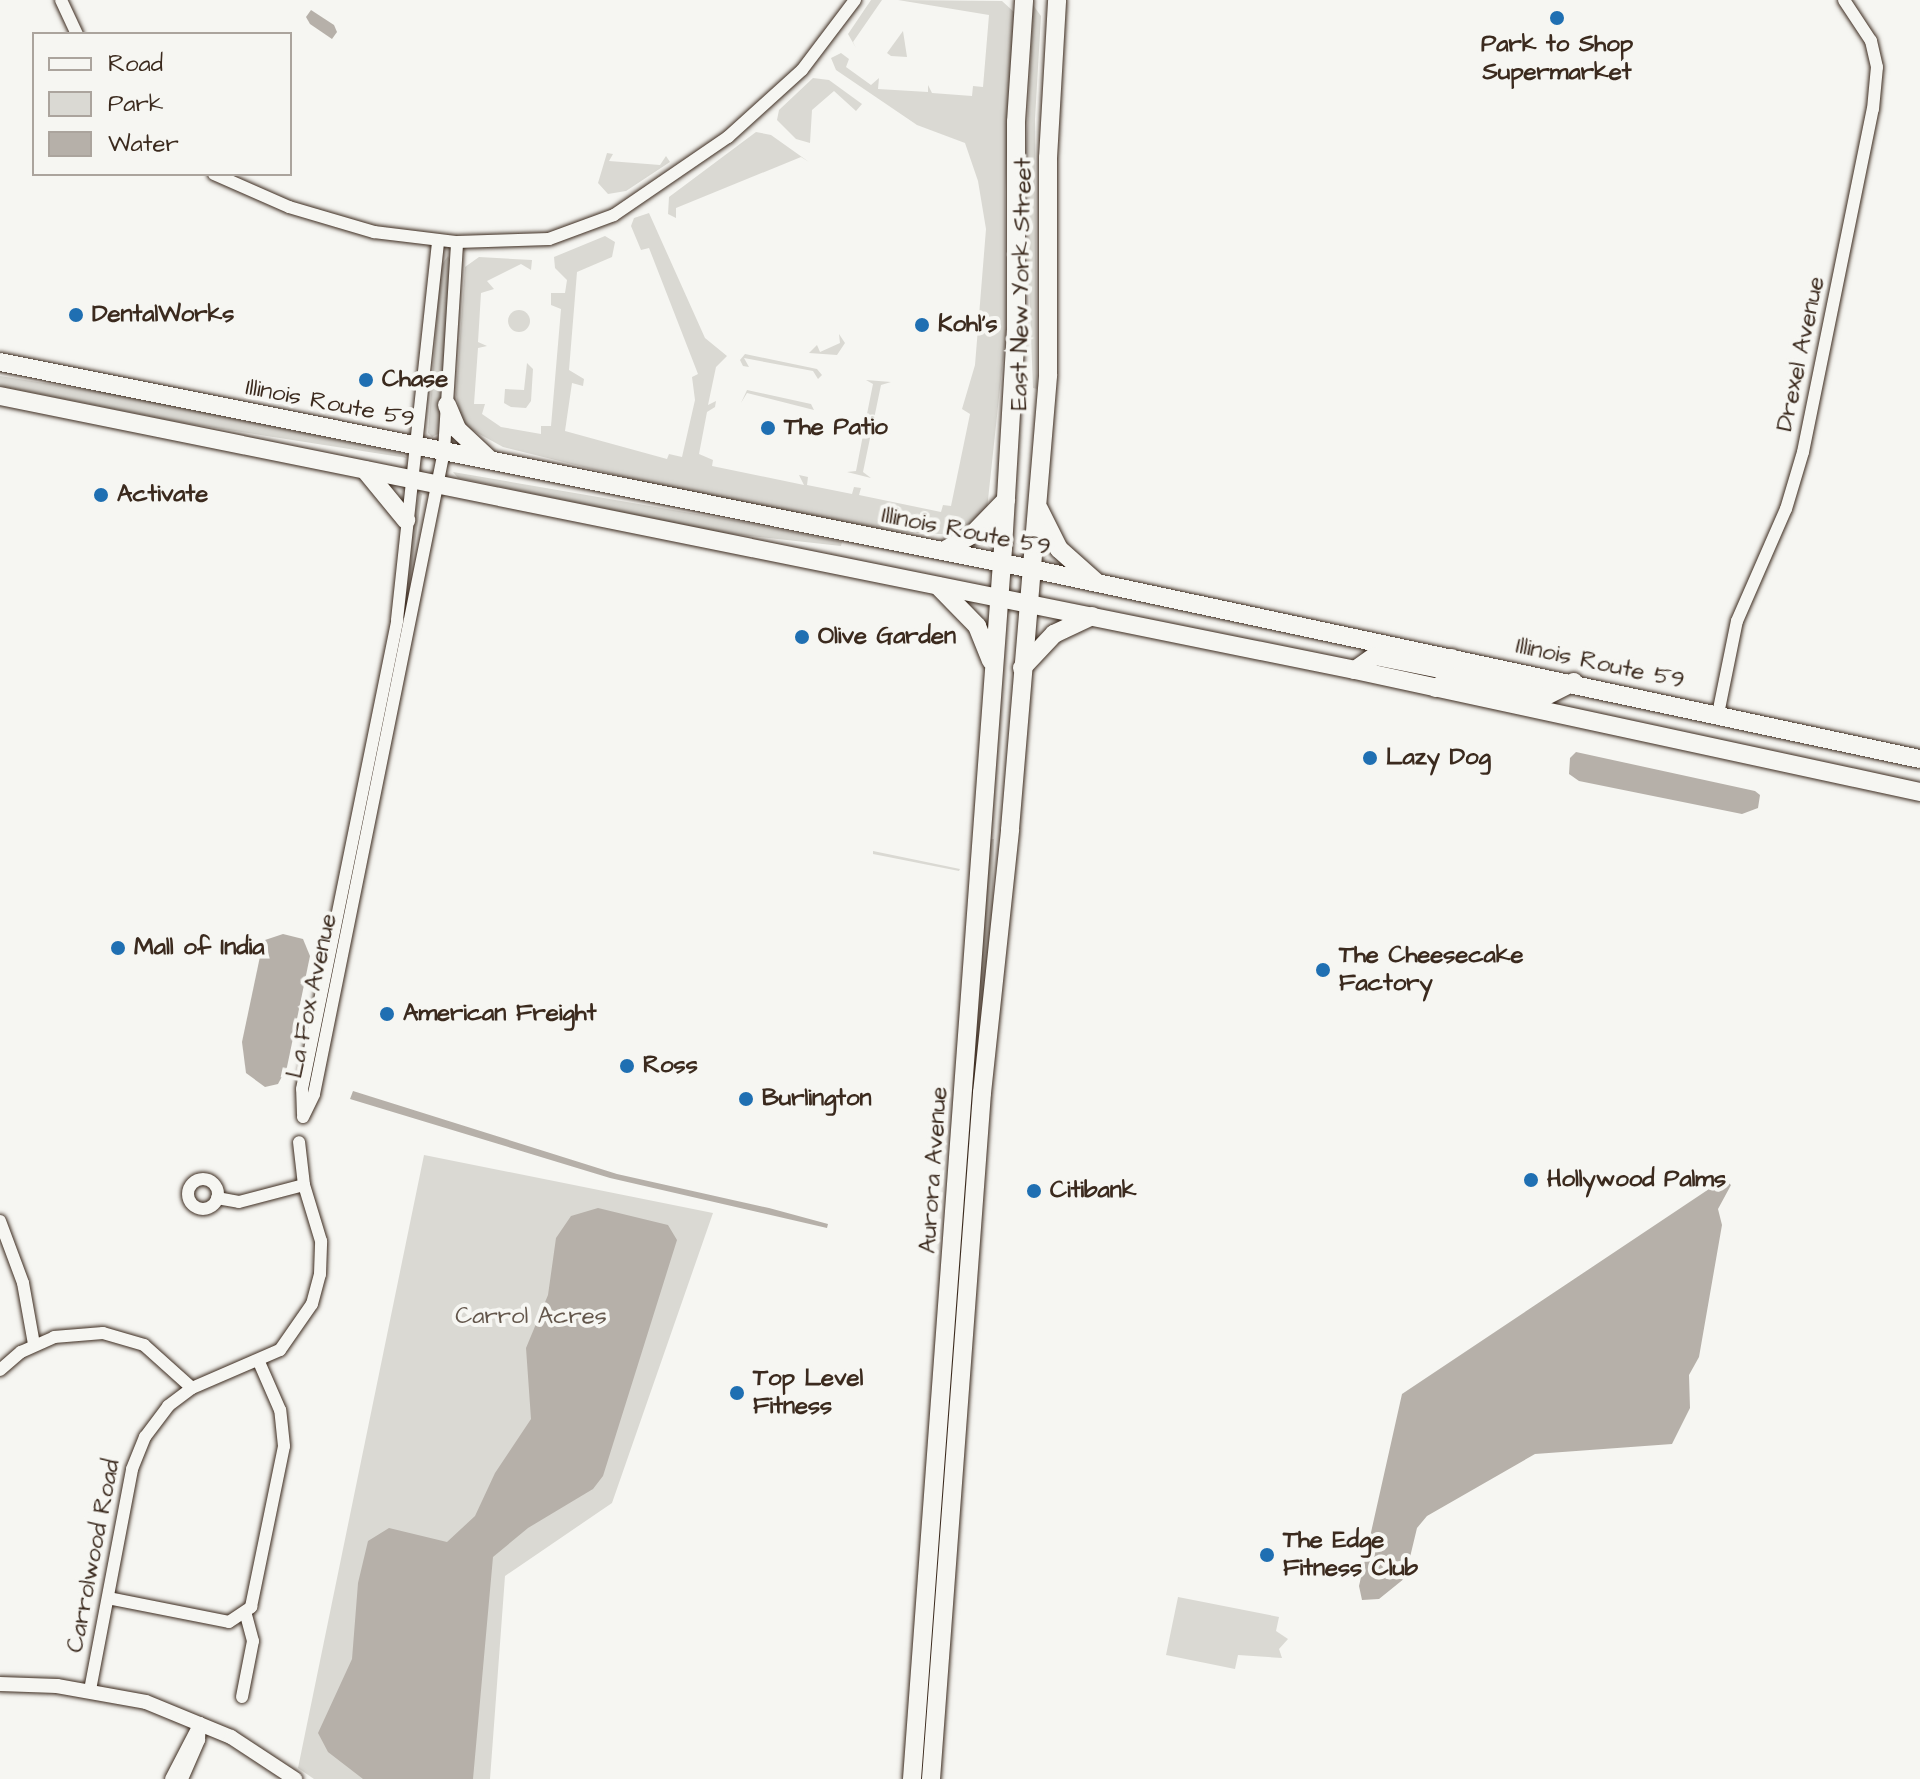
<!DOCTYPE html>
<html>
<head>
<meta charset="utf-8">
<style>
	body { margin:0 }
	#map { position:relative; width:1920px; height:1779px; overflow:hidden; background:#f6f6f2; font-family:"Architects Daughter",sans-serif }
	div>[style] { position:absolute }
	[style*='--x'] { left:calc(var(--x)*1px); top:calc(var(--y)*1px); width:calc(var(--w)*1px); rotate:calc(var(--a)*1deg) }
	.green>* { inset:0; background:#dad9d3 }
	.round { border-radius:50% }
	.water>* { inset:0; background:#b6b0a9 }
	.roads { filter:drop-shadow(0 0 2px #3b2a1e) drop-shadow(0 0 2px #3b2a1e) }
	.minor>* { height:12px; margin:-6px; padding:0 6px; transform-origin:6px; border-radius:6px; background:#f6f6f2 }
	.minor>.ring { margin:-6px; padding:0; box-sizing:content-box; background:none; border:12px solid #f6f6f2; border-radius:50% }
	.tertiary>* { height:14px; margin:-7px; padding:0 7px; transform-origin:7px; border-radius:7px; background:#f6f6f2 }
	.primary>* { height:18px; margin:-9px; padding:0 9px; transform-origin:9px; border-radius:9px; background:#f6f6f2 }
	.dots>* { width:22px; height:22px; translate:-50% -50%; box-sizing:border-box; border:4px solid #f6f6f2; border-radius:50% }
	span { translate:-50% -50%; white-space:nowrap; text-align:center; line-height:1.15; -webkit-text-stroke:8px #f6f6f2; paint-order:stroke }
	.poi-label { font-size:24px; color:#3b2a1e; font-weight:700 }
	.left { translate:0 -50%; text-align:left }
	.street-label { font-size:24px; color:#3b2a1e }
	.park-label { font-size:24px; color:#63564b }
	.legend { position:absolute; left:32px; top:32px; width:260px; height:144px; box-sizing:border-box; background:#f6f6f2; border:2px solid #aba49d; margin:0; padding:10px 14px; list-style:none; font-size:24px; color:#3b2a1e }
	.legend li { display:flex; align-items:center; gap:16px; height:40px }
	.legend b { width:40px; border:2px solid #aba49d }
</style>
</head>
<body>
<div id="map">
	<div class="green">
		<i style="clip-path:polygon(871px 0,882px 0,853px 42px,856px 48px,848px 34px)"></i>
		<i style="clip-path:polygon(898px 0,1002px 1px,1014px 12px,1005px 192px,1006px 332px,987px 509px,961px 535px,896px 532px,660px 486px,503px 447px,463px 425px,456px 395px,465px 267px,479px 257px,532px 260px,531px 270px,521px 264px,487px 281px,494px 289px,481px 293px,478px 342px,487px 346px,478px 348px,474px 404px,485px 404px,482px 414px,501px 427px,541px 434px,541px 426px,551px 426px,561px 309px,551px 305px,551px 293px,565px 293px,567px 280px,555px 268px,554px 257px,605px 236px,615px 242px,612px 257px,577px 272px,569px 370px,584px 379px,583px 386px,572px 383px,565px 431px,667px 459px,669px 454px,682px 457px,695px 400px,692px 377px,698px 374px,649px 248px,641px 250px,631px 226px,634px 218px,649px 213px,705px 338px,727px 356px,716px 367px,708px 405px,716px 401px,715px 407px,707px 412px,699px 454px,713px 460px,712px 466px,804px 485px,799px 475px,808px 477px,807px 485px,852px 494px,854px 487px,861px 488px,859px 495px,941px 512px,943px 505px,951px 506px,970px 414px,962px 409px,975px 365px,986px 229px,978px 181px,965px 143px,917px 125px,836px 70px,831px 58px,841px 53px,849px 59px,846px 67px,871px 85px,879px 78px,878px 89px,928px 92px,928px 85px,932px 93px,972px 96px,973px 86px,983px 87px,989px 15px)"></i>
		<i style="clip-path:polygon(1033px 5px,1041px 16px,1035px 119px,1037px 389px,1033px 388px,1025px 177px)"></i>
		<i style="clip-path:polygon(903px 31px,907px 57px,891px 56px,887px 53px)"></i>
		<i style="clip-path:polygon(813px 78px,829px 80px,862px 104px,856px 111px,834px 91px,812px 110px,810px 143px,796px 139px,777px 120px,779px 110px)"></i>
		<i style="clip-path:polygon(756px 132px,771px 135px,809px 162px,801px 157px,676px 208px,676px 218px,668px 214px,669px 197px)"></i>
		<i style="clip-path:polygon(607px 153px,613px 154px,609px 161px,660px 165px,666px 156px,670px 162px,626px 191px,608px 194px,598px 183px)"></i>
		<i style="clip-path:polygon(448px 256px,452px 265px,440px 433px,432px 437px,428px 433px,441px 266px)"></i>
		<i class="round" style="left:508px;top:310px;width:22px;height:22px"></i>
		<i style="clip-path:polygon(839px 334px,845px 343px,837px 355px,809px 353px,817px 345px,820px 352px,840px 343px)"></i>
		<i style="clip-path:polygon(745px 354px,817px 369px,822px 375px,818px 379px,813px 371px,744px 358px,749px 367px,743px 366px,740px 360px)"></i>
		<i style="clip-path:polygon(527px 363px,533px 369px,531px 401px,526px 408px,511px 407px,504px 403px,505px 389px,524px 390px)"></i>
		<i style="clip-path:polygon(0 376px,114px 394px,401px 453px,407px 458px,184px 423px,0 386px)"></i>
		<i style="clip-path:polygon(866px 380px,891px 382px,881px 385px,863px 472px,871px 478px,847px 472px,856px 471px,864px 430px,857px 428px,857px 423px,865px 424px,873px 384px)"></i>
		<i style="clip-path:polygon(747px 390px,811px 404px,814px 410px,747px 393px,741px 403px)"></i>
		<i style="clip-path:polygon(453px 472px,743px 522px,842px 542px,841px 546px,723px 533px,458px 478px)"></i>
		<i style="clip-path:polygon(419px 493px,422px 494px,409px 586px,413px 524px)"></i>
		<i style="clip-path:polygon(989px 839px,994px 839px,992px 945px,983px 1022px,980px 978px)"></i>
		<i style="clip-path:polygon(873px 851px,960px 869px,959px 871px,873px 854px)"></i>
		<i style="clip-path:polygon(424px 1155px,713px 1213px,612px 1503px,505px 1576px,490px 1779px,314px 1779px,298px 1768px)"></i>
		<i style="clip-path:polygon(944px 1498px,924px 1772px,941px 1502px)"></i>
		<i style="clip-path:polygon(1178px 1597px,1279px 1617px,1276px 1631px,1288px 1639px,1279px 1649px,1282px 1658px,1238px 1655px,1235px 1669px,1166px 1655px)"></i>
	</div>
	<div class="water">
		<i style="clip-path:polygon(311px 10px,334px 25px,337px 32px,332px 39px,310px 24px,306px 17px)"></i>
		<i style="clip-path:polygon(1576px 752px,1755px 791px,1760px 795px,1758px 808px,1742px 814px,1579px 781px,1569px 774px,1570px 758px)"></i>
		<i style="clip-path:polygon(283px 934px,303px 939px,310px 956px,287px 1067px,278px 1084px,265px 1087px,246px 1073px,242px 1042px,262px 947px,265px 940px)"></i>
		<i style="clip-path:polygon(353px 1091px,617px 1174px,769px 1208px,828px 1224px,827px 1228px,610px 1178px,350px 1099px)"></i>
		<i style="clip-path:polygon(1724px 1179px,1731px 1185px,1718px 1209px,1722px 1225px,1699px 1357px,1689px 1375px,1690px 1408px,1672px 1444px,1535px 1454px,1427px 1516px,1417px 1528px,1405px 1578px,1379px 1599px,1362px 1600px,1359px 1586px,1402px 1394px)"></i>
		<i style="clip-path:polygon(598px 1208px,668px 1225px,677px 1240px,603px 1476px,593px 1489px,528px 1528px,493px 1557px,473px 1779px,363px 1779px,328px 1752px,318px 1733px,352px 1659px,358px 1583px,368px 1541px,389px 1528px,447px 1542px,475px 1516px,495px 1473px,531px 1419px,526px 1348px,548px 1295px,556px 1238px,571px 1216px)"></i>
	</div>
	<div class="roads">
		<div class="minor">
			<i style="--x:61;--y:0;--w:38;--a:65"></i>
			<i style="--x:214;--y:174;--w:82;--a:23.7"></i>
			<i style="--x:289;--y:207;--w:89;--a:16.4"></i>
			<i style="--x:374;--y:232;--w:84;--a:6.9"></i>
			<i style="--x:457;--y:242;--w:92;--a:-1.9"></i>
			<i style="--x:549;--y:239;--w:69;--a:-20.3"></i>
			<i style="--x:614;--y:215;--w:138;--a:-34.4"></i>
			<i style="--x:728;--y:137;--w:100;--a:-42.2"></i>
			<i style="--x:802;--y:70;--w:88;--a:-52.9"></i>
			<i style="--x:1718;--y:714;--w:95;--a:-78.5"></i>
			<i style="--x:1737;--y:621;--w:122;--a:-66.4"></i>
			<i style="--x:1786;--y:509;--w:59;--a:-73.4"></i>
			<i style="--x:1803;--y:452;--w:350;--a:-78.5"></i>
			<i style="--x:1873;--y:109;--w:42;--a:-84.6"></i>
			<i style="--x:1877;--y:67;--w:27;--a:-103"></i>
			<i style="--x:1871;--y:41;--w:49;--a:-123.4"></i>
			<i style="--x:303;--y:1114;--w:25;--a:-92"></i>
			<i style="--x:302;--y:1089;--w:479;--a:-78.5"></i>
			<i style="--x:397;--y:620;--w:381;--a:-83.8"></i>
			<i style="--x:303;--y:1117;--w:25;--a:-64"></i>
			<i style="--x:314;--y:1094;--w:656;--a:-78.57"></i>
			<i style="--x:444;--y:451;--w:209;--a:-86.4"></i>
			<i class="ring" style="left:188px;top:1179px;width:18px;height:18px"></i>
			<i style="--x:217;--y:1198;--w:22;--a:10"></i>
			<i style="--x:239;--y:1202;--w:67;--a:-14.7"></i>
			<i style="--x:0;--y:1221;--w:66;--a:69.6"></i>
			<i style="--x:23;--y:1283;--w:62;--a:79.8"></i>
			<i style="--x:0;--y:1370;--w:28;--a:-41"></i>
			<i style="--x:21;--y:1352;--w:36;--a:-24"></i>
			<i style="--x:54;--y:1337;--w:49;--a:-4.7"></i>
			<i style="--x:103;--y:1333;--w:43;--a:16.3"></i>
			<i style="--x:144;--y:1345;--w:64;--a:41.9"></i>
			<i style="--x:108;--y:1598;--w:123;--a:11.2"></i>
			<i style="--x:229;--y:1622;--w:27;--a:-34"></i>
			<i style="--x:251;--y:1607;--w:164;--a:-78.4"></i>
			<i style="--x:284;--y:1446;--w:36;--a:-96"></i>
			<i style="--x:280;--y:1410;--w:52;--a:-113.6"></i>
			<i style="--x:90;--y:1690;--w:225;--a:-79.2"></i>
			<i style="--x:132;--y:1469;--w:35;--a:-68"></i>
			<i style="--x:145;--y:1437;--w:39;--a:-53"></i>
			<i style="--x:168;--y:1406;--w:30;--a:-37"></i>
			<i style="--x:192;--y:1388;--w:96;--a:-23.4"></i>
			<i style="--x:280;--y:1350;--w:56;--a:-55.2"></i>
			<i style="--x:312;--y:1304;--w:31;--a:-75"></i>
			<i style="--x:320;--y:1274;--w:33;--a:-88"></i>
			<i style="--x:321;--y:1241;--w:59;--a:-106.9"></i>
			<i style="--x:304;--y:1185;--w:43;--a:-96.6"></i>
			<i style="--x:242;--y:1697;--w:57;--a:-78.9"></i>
			<i style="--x:253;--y:1641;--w:28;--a:-105"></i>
			<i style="--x:171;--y:1779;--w:63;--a:-62.6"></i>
			<i style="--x:182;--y:1779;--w:43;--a:-66.4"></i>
			<i style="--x:199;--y:1740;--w:17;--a:-87"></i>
		</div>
		<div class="tertiary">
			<i style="--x:0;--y:1684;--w:57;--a:2"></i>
			<i style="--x:57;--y:1686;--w:90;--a:10.2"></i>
			<i style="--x:146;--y:1702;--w:92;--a:22.4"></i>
			<i style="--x:231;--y:1737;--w:77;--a:33.3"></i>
		</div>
		<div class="primary">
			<i style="--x:0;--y:362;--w:1053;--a:11.34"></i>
			<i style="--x:1032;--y:569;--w:908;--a:12.08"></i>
			<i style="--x:0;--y:396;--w:1382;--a:11.43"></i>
			<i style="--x:1355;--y:670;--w:578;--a:12.18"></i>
			<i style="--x:447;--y:405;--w:26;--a:67"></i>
			<i style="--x:457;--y:429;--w:45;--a:43.2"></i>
			<i style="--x:365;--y:470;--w:65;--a:50.6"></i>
			<i style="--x:1039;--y:509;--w:45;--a:63.4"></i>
			<i style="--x:1059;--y:549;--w:50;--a:41.7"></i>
			<i style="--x:943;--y:551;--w:33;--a:-29"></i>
			<i style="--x:972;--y:535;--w:49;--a:-45.8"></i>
			<i style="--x:938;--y:586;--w:56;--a:45.7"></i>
			<i style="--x:977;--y:626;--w:37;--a:68"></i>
			<i style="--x:1022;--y:668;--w:47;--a:-46.7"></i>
			<i style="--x:1054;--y:634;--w:42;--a:-25.3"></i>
			<i style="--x:1355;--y:670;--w:24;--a:-35"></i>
			<i style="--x:1375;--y:656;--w:66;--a:11.3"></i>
			<i style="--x:1440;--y:669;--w:16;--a:-43"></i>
			<i style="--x:1436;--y:688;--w:20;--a:-33"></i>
			<i style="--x:1453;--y:677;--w:95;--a:11.5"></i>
			<i style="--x:1546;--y:696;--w:31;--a:-27"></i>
			<i style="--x:912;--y:1779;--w:1234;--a:-85.77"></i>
			<i style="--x:1003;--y:548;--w:218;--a:-86.6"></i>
			<i style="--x:1016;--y:330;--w:208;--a:-90"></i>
			<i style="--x:1016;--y:122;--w:122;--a:-86.2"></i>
			<i style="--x:931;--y:1779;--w:688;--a:-85.75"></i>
			<i style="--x:982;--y:1093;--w:265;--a:-83.9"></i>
			<i style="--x:1010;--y:829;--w:456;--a:-85.2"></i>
			<i style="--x:1048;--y:375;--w:217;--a:-90"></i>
			<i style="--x:1048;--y:158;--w:158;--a:-86.7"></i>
		</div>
	</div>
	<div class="dots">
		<i style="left:1557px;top:18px;background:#1f6fb2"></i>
		<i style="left:76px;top:315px;background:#1f6fb2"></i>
		<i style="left:922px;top:325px;background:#1f6fb2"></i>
		<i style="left:366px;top:380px;background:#1f6fb2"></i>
		<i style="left:768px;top:428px;background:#1f6fb2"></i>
		<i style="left:101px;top:495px;background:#1f6fb2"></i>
		<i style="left:802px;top:637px;background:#1f6fb2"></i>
		<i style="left:1370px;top:758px;background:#1f6fb2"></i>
		<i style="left:118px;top:948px;background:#1f6fb2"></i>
		<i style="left:1323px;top:970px;background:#1f6fb2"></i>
		<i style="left:387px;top:1014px;background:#1f6fb2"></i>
		<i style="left:627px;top:1066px;background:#1f6fb2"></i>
		<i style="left:746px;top:1099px;background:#1f6fb2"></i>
		<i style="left:1531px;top:1180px;background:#1f6fb2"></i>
		<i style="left:1034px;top:1191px;background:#1f6fb2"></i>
		<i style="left:737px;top:1393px;background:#1f6fb2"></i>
		<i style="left:1267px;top:1555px;background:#1f6fb2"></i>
	</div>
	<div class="poi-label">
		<span style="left:1557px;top:59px">Park to Shop<br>Supermarket</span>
		<span class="left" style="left:92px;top:315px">DentalWorks</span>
		<span class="left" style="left:938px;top:325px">Kohl's</span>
		<span class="left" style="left:382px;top:380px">Chase</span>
		<span class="left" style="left:784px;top:428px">The Patio</span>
		<span class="left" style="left:117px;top:495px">Activate</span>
		<span class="left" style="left:818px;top:637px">Olive Garden</span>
		<span class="left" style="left:1386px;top:758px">Lazy Dog</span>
		<span class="left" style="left:134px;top:948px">Mall of India</span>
		<span class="left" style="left:1339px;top:970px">The Cheesecake<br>Factory</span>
		<span class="left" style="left:403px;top:1014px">American Freight</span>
		<span class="left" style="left:643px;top:1066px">Ross</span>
		<span class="left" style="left:762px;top:1099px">Burlington</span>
		<span class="left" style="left:1547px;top:1180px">Hollywood Palms</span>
		<span class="left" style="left:1050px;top:1191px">Citibank</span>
		<span class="left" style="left:753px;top:1393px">Top Level<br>Fitness</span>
		<span class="left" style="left:1283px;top:1555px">The Edge<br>Fitness Club</span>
	</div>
	<div class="street-label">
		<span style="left:1022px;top:284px;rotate:-89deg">East New York Street</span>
		<span style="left:1801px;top:354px;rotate:-78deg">Drexel Avenue</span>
		<span style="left:330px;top:404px;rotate:11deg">Illinois Route 59</span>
		<span style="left:966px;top:532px;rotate:11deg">Illinois Route 59</span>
		<span style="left:1600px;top:664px;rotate:12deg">Illinois Route 59</span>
		<span style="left:312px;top:996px;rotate:-78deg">La Fox Avenue</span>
		<span style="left:934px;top:1170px;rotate:-86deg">Aurora Avenue</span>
		<span style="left:94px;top:1556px;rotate:-79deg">Carrolwood Road</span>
	</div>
	<div class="park-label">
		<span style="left:531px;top:1317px">Carrol Acres</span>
	</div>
	<ul class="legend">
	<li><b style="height:10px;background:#f6f6f2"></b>Road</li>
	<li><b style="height:22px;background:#dad9d3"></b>Park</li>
	<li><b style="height:22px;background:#b6b0a9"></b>Water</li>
	</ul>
</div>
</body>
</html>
